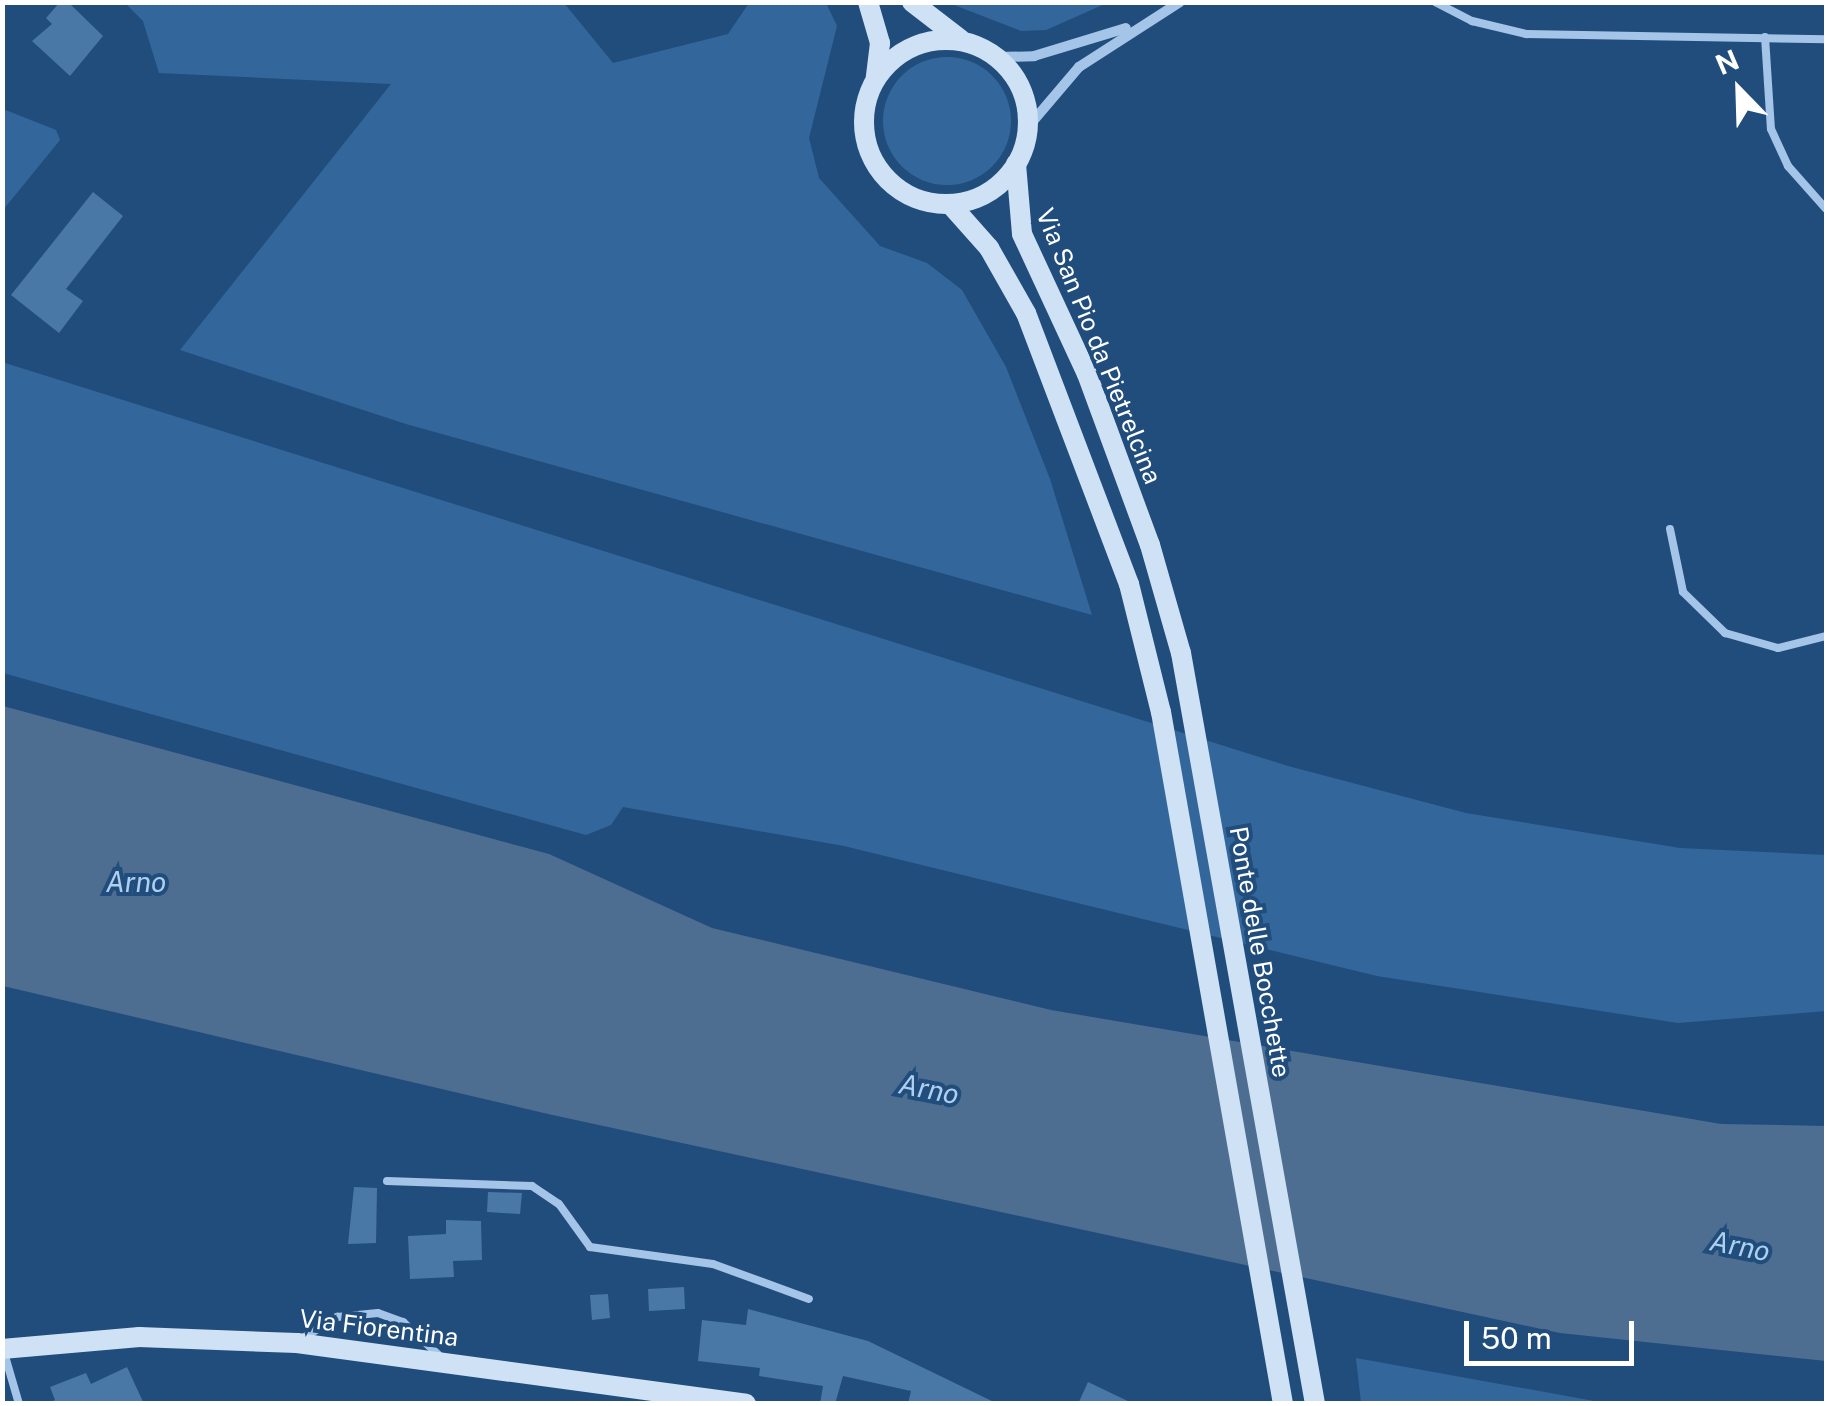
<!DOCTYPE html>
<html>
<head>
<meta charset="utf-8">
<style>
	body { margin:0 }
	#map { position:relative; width:1829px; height:1406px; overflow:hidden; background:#214d7d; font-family:"Public Sans",sans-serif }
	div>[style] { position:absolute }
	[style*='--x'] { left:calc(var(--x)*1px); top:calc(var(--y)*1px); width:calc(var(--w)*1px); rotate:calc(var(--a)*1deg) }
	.green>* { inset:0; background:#33679b }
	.round { border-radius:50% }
	.water>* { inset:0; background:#4d6e91 }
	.building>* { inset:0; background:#4977a6 }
	.lane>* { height:8px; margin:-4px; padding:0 4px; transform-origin:4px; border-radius:4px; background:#a4c5e7 }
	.street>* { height:10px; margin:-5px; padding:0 5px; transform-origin:5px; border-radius:5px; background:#a4c5e7 }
	.secondary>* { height:20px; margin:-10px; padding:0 10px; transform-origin:10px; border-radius:10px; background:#cee1f5 }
	.secondary>.ring { margin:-10px; padding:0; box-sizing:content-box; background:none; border:20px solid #cee1f5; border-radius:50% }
	span { translate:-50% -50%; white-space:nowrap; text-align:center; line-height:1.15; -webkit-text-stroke:8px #214d7d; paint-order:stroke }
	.street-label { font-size:25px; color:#fff }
	.water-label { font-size:28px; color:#afcfee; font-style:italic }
	.frame { position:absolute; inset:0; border:5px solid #fff; pointer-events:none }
	.north { position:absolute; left:1689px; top:40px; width:100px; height:100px; -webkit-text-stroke:8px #214d7d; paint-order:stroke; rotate:337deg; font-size:28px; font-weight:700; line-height:40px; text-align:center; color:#fff }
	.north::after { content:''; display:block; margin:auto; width:35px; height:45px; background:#fff; clip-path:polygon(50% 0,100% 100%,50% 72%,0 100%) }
	.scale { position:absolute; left:1464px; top:1321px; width:170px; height:45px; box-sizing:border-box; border:5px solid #fff; border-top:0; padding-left:12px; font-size:30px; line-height:35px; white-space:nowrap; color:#fff; -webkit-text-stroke:8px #214d7d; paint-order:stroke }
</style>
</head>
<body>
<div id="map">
	<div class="green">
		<i style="clip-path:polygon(125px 3px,564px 3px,613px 63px,728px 34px,749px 3px,826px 3px,837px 26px,809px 138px,819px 178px,880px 246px,927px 263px,962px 290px,1006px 367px,1050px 479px,1092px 615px,406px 424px,180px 350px,391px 84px,159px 73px,143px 21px)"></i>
		<i style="clip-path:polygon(949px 3px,1107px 3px,1046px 30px,1021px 31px)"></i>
		<i class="round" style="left:883px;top:57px;width:128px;height:128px"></i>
		<i style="clip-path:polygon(3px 109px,56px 130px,60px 140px,3px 210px)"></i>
		<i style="clip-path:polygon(2px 362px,1288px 766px,1466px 813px,1680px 848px,1826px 855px,1826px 1011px,1678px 1023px,1377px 976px,844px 846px,623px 807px,611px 825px,586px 835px,3px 673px)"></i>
		<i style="clip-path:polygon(1356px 1358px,1605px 1403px,1361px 1403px)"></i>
	</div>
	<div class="water">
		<i style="clip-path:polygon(3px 706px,549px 854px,712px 928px,1051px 1010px,1721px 1124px,1826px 1126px,1826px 1361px,1560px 1333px,548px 1114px,3px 986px)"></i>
	</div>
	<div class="building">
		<i style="clip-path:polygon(60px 2px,68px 2px,103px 36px,70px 76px,32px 41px,52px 24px,46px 18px)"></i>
		<i style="clip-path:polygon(93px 192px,123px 216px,66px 289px,83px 301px,59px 333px,11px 295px)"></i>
		<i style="clip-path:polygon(354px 1187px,377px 1188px,376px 1243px,348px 1244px)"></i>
		<i style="clip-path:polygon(488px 1192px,522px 1193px,520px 1214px,487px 1212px)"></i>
		<i style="clip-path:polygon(446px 1220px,481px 1221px,482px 1260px,453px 1261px,454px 1277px,410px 1279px,408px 1236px,446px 1234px)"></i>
		<i style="clip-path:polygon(684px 1287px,685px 1309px,649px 1311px,648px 1289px)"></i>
		<i style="clip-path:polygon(608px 1294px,610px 1318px,592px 1320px,590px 1295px)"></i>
		<i style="clip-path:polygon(748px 1309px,868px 1341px,998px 1404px,908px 1404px,911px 1391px,843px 1376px,835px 1404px,820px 1404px,823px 1386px,759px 1376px,760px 1368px,698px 1361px,702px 1320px,746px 1325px)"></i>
		<i style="clip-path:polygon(127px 1367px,144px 1404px,48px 1404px,55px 1400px,50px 1387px,86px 1373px,91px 1384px)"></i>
		<i style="clip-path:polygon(1088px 1382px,1134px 1404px,1078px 1404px)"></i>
	</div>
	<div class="lane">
		<i style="--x:1435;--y:2;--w:42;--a:27.2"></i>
		<i style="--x:1472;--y:21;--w:56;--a:13.5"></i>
		<i style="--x:1526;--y:34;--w:300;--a:1"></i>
		<i style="--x:1765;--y:37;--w:92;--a:86.3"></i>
		<i style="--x:1771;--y:129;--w:41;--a:65.3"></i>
		<i style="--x:1788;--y:166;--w:57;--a:48.5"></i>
		<i style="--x:1670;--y:529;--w:64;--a:78.3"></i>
		<i style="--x:1683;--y:592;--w:59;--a:44.3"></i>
		<i style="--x:1725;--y:633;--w:55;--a:15.8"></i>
		<i style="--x:1778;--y:648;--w:49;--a:-14"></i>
		<i style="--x:387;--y:1181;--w:145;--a:2"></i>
		<i style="--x:532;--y:1186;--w:32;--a:34"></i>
		<i style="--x:559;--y:1204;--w:53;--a:54.2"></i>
		<i style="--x:590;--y:1247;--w:124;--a:7.9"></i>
		<i style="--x:713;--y:1264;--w:102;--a:20"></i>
		<i style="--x:300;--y:1340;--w:44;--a:-31.9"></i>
		<i style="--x:337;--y:1317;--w:41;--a:-5.6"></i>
		<i style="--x:378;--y:1313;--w:27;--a:20"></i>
		<i style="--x:403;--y:1322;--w:54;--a:42.8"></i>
		<i style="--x:3;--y:1349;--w:57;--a:73.8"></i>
	</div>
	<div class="street">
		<i style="--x:995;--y:57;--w:39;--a:-1"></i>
		<i style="--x:1034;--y:56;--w:96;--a:-16.9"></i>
		<i style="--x:1028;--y:127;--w:79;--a:-49.6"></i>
		<i style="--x:1079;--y:67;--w:120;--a:-32.8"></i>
	</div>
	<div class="secondary">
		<i style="--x:868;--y:2;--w:43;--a:73.7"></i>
		<i style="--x:880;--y:43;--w:35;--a:97"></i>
		<i style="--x:912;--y:2;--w:61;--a:37.6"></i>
		<i class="ring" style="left:864px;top:40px;width:144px;height:144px"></i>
		<i style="--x:1016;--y:164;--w:70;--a:85.1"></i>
		<i style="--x:1022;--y:234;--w:154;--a:65.1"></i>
		<i style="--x:1087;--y:374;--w:182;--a:69.8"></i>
		<i style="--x:1150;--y:545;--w:112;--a:74"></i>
		<i style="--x:1181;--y:653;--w:763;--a:79.88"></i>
		<i style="--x:950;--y:204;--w:59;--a:48.4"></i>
		<i style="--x:989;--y:248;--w:75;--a:60.4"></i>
		<i style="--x:1026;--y:313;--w:290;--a:69.2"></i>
		<i style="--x:1129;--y:584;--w:132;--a:76"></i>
		<i style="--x:1161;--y:712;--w:703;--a:80"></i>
		<i style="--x:2;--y:1349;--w:138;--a:-5"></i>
		<i style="--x:139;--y:1337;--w:158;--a:2.2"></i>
		<i style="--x:297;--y:1343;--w:453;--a:7.7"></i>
	</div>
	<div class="street-label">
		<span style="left:1099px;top:346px;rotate:68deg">Via San Pio da Pietrelcina</span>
		<span style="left:1260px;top:952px;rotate:80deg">Ponte delle Bocchette</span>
		<span style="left:379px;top:1328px;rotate:7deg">Via Fiorentina</span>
	</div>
	<div class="water-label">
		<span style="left:136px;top:882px">Arno</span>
		<span style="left:929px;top:1089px;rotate:11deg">Arno</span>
		<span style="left:1740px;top:1246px;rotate:11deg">Arno</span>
	</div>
	<div class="frame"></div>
	<div class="north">N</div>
	<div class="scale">50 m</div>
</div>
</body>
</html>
